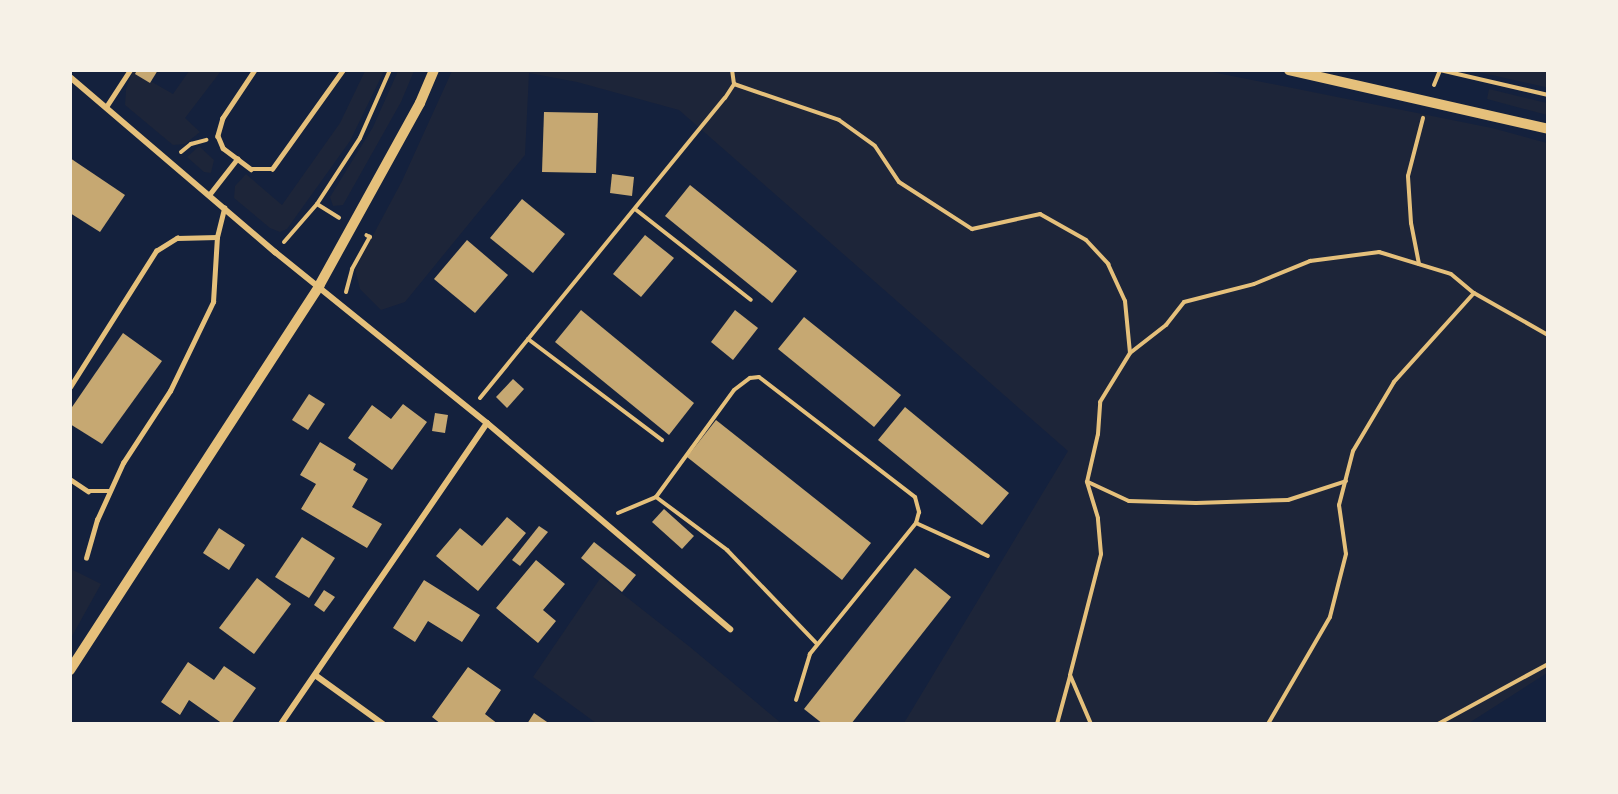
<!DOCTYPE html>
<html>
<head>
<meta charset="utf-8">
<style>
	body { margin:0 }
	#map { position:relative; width:1618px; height:794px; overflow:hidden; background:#14213d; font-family:"Sofia Sans Condensed",sans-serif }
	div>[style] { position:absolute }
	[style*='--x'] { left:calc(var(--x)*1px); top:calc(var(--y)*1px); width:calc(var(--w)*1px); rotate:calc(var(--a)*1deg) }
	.green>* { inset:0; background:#1d2539 }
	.building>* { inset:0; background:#c6a872 }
	.path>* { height:4px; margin:-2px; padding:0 2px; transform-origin:2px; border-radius:2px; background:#e5c07b }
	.service>* { height:4.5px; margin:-2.25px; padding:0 2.25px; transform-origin:2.25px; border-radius:2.25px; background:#e5c07b }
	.minor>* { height:6px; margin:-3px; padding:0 3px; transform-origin:3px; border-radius:3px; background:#e5c07b }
	.tertiary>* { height:10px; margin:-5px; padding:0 5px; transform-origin:5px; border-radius:5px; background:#e5c07b }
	span { translate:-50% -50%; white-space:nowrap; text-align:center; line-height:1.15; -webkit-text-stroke:6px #f6f1e7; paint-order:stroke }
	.frame { position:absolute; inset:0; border:72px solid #f6f1e7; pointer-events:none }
</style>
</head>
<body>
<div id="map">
	<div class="green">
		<i style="clip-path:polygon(133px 71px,173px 94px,189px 71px,221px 71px,185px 118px,200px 132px,185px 144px,173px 145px,125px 105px,126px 89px)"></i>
		<i style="clip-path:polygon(365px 71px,384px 71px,350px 141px,287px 229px,280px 232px,270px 228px,234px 198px,235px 186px,246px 174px,282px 205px,340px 123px)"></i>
		<i style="clip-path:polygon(398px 71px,414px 71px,401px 102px,343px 205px,333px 206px,330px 197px,373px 127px)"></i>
		<i style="clip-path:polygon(452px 71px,1207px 71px,1492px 128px,1547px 143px,1547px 673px,1469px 723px,904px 723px,1068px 451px,679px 110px,577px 82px,529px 73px,525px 155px,405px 302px,381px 310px,360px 289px,355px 269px,402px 181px)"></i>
		<i style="clip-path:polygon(1474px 71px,1547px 71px,1547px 88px,1545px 87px)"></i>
		<i style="clip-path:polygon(1489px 89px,1547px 103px,1547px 115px,1487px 99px)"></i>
		<i style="clip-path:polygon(199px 146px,214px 160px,211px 173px,204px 172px,187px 157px)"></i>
		<i style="clip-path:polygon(71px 569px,101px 584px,71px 638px)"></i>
		<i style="clip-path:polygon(601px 577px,690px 647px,781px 723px,596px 723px,533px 677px)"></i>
	</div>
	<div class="building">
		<i style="clip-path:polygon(137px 70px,158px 70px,150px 83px,135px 74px)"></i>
		<i style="clip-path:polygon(544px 112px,598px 113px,596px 173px,542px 172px)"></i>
		<i style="clip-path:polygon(70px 158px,125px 195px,100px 232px,70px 213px)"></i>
		<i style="clip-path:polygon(612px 174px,634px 177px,632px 196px,610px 193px)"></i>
		<i style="clip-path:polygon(690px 185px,797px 271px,772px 303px,665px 216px)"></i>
		<i style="clip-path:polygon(522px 199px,565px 234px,533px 273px,490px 238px)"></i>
		<i style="clip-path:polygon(645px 235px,674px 258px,641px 297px,613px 274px)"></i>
		<i style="clip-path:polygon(467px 240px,508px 275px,475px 313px,434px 279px)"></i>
		<i style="clip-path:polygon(581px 310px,694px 403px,669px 435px,555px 342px)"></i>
		<i style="clip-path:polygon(735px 310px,758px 328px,733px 360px,711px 342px)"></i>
		<i style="clip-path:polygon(804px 317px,901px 395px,874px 427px,778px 349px)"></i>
		<i style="clip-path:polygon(123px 333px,162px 361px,102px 444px,70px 424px,70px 410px)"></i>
		<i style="clip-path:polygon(513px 379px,524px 389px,507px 408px,496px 397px)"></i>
		<i style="clip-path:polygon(309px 394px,325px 404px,308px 430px,292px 420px)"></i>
		<i style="clip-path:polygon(403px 404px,427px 422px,392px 470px,348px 438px,372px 405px,391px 419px)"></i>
		<i style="clip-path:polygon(905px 407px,1009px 493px,982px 525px,878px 440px)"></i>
		<i style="clip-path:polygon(435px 413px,448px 415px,445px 433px,432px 431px)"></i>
		<i style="clip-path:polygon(716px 420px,871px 543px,842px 580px,687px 457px)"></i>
		<i style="clip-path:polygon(320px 442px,356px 464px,353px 470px,368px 479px,352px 507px,382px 524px,367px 548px,301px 509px,316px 484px,300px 475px)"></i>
		<i style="clip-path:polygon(664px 509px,694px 536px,682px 549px,652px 522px)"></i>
		<i style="clip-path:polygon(507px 517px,526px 533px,478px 591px,436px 556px,460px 528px,482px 546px)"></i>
		<i style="clip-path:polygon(539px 526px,548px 532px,520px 566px,512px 560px)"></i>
		<i style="clip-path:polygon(219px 528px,245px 545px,229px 570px,203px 553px)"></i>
		<i style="clip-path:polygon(302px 537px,335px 558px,309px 598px,275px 577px)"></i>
		<i style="clip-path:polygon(594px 542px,636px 575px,622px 592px,581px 558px)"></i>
		<i style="clip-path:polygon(536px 560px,565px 584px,543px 610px,556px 621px,538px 643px,496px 608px)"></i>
		<i style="clip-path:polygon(915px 568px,951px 597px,851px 724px,823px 724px,804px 709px)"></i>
		<i style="clip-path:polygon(257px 578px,291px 604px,254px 654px,219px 628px)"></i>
		<i style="clip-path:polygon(424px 580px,480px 615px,462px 642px,428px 621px,415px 642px,393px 628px)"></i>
		<i style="clip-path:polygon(324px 590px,335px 597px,324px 612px,314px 605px)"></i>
		<i style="clip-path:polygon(188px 662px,214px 680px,224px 666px,256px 688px,231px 724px,223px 724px,189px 700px,180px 715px,161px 702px)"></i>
		<i style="clip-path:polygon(468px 667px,501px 690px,485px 714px,498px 724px,441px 724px,432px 717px)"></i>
		<i style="clip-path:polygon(534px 713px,550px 724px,527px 724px)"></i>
	</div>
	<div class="path">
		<i style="--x:1440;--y:70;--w:111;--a:13"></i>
		<i style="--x:734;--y:84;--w:111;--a:18.9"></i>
		<i style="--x:839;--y:120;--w:44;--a:35.8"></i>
		<i style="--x:875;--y:146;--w:43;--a:56.3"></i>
		<i style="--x:899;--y:182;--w:87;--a:32.8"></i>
		<i style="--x:972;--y:229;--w:70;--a:-12.4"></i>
		<i style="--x:1040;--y:214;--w:53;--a:29.5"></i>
		<i style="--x:1086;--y:240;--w:33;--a:47"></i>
		<i style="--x:1108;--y:264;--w:41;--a:65.3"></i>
		<i style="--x:1125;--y:301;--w:52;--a:84.5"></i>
		<i style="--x:1434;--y:85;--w:16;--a:-68"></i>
		<i style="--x:181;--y:152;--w:13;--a:-39"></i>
		<i style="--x:191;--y:144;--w:16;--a:-15"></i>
		<i style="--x:317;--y:204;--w:26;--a:32"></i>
		<i style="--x:635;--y:209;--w:147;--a:38.1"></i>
		<i style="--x:284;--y:242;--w:50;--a:-49"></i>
		<i style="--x:317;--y:204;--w:79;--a:-56.9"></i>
		<i style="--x:360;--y:138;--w:74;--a:-66.2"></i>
		<i style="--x:1419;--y:264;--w:42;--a:-101"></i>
		<i style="--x:1411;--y:223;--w:47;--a:-93.7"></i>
		<i style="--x:1408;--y:176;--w:60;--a:-75.5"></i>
		<i style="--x:346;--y:292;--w:24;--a:-75"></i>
		<i style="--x:352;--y:269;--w:37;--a:-61"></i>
		<i style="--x:370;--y:237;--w:4;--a:-153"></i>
		<i style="--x:1474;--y:293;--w:85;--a:29.6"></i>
		<i style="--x:528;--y:339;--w:168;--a:37"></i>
		<i style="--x:480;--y:398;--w:387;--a:-50.8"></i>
		<i style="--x:725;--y:98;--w:17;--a:-57"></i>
		<i style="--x:734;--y:84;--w:14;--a:-98"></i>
		<i style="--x:1088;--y:482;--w:45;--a:24.9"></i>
		<i style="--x:1129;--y:501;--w:67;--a:1.7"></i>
		<i style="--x:1196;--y:503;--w:92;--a:-1.9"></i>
		<i style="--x:1288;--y:500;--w:61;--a:-18.1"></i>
		<i style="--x:656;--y:497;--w:89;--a:36.7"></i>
		<i style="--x:727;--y:550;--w:130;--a:46.2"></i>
		<i style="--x:618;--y:513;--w:41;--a:-22.8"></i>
		<i style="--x:656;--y:497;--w:132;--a:-53.9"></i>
		<i style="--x:734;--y:390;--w:20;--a:-37"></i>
		<i style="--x:750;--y:378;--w:9;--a:-6"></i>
		<i style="--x:759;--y:377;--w:197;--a:37.6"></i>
		<i style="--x:915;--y:497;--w:16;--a:75"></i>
		<i style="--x:919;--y:512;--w:11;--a:105"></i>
		<i style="--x:916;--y:523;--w:169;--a:129"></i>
		<i style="--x:810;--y:654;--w:48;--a:106.9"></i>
		<i style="--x:916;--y:523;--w:79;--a:24.6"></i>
		<i style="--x:1057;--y:724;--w:50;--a:-74.8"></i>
		<i style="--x:1091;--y:724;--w:53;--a:-113.2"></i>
		<i style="--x:1070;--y:675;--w:125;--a:-75.6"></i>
		<i style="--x:1101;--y:554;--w:36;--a:-95"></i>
		<i style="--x:1098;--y:518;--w:38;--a:-107"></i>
		<i style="--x:1087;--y:482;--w:49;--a:-77.1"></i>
		<i style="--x:1098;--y:434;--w:32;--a:-86"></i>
		<i style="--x:1100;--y:402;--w:57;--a:-58.5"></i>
		<i style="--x:1130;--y:353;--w:46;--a:-37.9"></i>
		<i style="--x:1166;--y:325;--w:29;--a:-52"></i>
		<i style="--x:1184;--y:302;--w:72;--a:-14.4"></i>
		<i style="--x:1254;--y:284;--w:61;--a:-22.3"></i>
		<i style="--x:1310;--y:261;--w:70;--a:-7.4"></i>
		<i style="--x:1379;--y:252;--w:75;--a:17"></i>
		<i style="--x:1451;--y:274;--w:30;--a:40"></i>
		<i style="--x:1474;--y:293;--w:120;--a:132"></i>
		<i style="--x:1394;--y:382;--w:80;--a:120.7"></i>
		<i style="--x:1353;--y:451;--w:56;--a:104.5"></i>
		<i style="--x:1339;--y:505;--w:49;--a:81.9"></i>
		<i style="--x:1346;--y:554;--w:65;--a:104.3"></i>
		<i style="--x:1330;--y:617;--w:124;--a:120.1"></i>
		<i style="--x:1438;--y:724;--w:125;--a:-28.6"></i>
	</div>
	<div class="service">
		<i style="--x:255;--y:70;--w:58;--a:123.7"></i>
		<i style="--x:223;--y:118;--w:19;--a:106"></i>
		<i style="--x:218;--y:136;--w:13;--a:67"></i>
		<i style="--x:223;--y:148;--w:35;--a:37"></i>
		<i style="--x:251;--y:169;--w:21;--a:0"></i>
		<i style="--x:272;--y:169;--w:122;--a:-54.4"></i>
		<i style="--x:106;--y:107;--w:44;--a:-57"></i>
		<i style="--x:209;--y:195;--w:46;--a:-52.1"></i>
		<i style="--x:70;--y:387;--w:161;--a:-57.7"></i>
		<i style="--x:156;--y:251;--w:25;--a:-32"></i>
		<i style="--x:177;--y:238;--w:40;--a:-1.4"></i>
		<i style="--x:70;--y:479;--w:22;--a:34"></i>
		<i style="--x:88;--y:491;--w:22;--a:0"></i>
		<i style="--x:86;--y:558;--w:40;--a:-74"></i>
		<i style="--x:97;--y:520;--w:63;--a:-65.5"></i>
		<i style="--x:123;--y:463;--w:86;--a:-56.9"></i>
		<i style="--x:170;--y:391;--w:99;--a:-64.2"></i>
		<i style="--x:213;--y:302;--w:65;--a:-86.5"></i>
		<i style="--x:217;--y:237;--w:30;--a:-76"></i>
	</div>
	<div class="minor">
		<i style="--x:70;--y:77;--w:270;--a:40.5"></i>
		<i style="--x:275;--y:252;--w:272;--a:38.9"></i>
		<i style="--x:487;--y:423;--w:365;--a:124.4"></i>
		<i style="--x:487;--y:423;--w:319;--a:40.3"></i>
		<i style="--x:315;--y:675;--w:84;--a:35.8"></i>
	</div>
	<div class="tertiary">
		<i style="--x:1289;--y:70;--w:266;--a:12.8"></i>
		<i style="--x:70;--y:670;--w:458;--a:-57"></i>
		<i style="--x:319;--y:286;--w:209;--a:-61.1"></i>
		<i style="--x:420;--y:103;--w:36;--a:-67"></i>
	</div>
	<div class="frame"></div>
</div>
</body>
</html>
